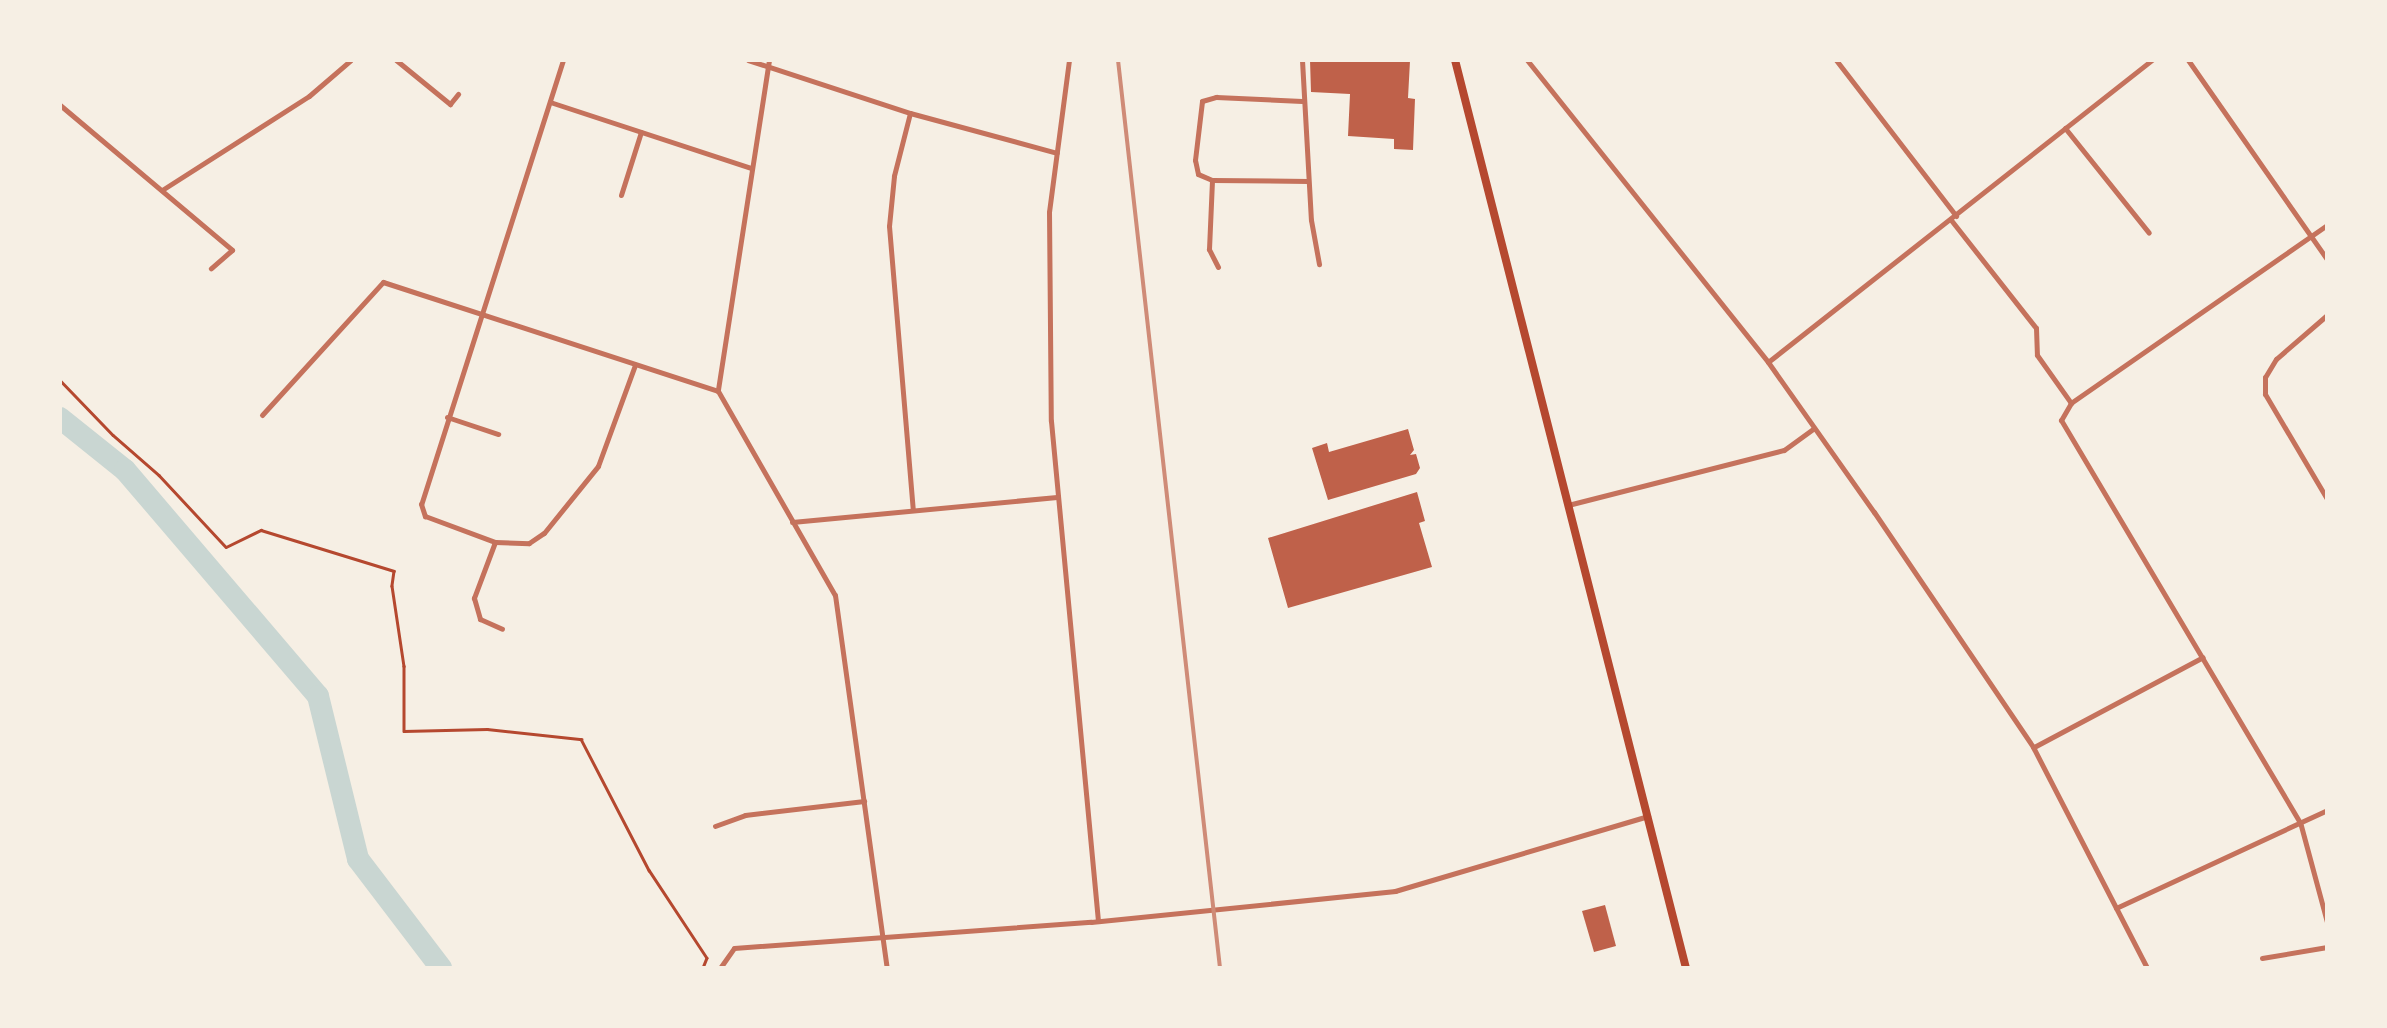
<!DOCTYPE html>
<html>
<head>
<meta charset="utf-8">
<style>
	body { margin:0 }
	#map { position:relative; width:2387px; height:1028px; overflow:hidden; background:#f6efe4; font-family:"Libre Baskerville",serif }
	div>[style] { position:absolute }
	[style*='--x'] { left:calc(var(--x)*1px); top:calc(var(--y)*1px); width:calc(var(--w)*1px); rotate:calc(var(--a)*1deg) }
	.river>* { height:22px; margin:-11px; padding:0 11px; transform-origin:11px; border-radius:11px; background:#c9d6d2 }
	.building>* { inset:0; background:#bf614a }
	.path>* { height:2.5px; margin:-1.25px; padding:0 1.25px; transform-origin:1.25px; border-radius:1.25px; background:#b5482f }
	.minor>* { height:5px; margin:-2.5px; padding:0 2.5px; transform-origin:2.5px; border-radius:2.5px; background:#c5725c }
	.primary>* { height:8px; margin:-4px; padding:0 4px; transform-origin:4px; border-radius:4px; background:#b5482f }
	.rail>* { height:4px; margin:-2px; padding:0 2px; transform-origin:2px; border-radius:2px; background:#cf8b77 }
	span { translate:-50% -50%; white-space:nowrap; text-align:center; line-height:1.15; -webkit-text-stroke:10px #f6efe4; paint-order:stroke }
	.frame { position:absolute; inset:0; border:62px solid #f6efe4; pointer-events:none }
</style>
</head>
<body>
<div id="map">
	<div class="river">
		<i style="--x:60;--y:418;--w:83;--a:38.7"></i>
		<i style="--x:125;--y:470;--w:297;--a:49.5"></i>
		<i style="--x:318;--y:696;--w:168;--a:76.2"></i>
		<i style="--x:358;--y:859;--w:137;--a:52.7"></i>
	</div>
	<div class="building">
		<i style="clip-path:polygon(1310px 60px,1410px 61px,1408px 98px,1415px 99px,1413px 150px,1394px 149px,1394px 139px,1348px 136px,1350px 94px,1311px 92px)"></i>
		<i style="clip-path:polygon(1408px 429px,1414px 450px,1410px 455px,1416px 454px,1420px 468px,1416px 474px,1328px 500px,1312px 448px,1327px 443px,1329px 452px)"></i>
		<i style="clip-path:polygon(1417px 492px,1425px 521px,1419px 523px,1432px 567px,1288px 608px,1268px 538px)"></i>
		<i style="clip-path:polygon(1605px 905px,1616px 946px,1594px 952px,1582px 911px)"></i>
	</div>
	<div class="path">
		<i style="--x:60;--y:380;--w:76;--a:46.1"></i>
		<i style="--x:113;--y:435;--w:61;--a:41"></i>
		<i style="--x:159;--y:475;--w:98;--a:47.1"></i>
		<i style="--x:226;--y:547;--w:39;--a:-26"></i>
		<i style="--x:261;--y:530;--w:139;--a:17.1"></i>
		<i style="--x:394;--y:571;--w:15;--a:98"></i>
		<i style="--x:392;--y:586;--w:81;--a:81.5"></i>
		<i style="--x:404;--y:666;--w:65;--a:90"></i>
		<i style="--x:404;--y:731;--w:83;--a:-1.4"></i>
		<i style="--x:487;--y:729;--w:95;--a:6.1"></i>
		<i style="--x:581;--y:739;--w:148;--a:62.6"></i>
		<i style="--x:649;--y:870;--w:105;--a:56.6"></i>
		<i style="--x:707;--y:958;--w:11;--a:112"></i>
	</div>
	<div class="minor">
		<i style="--x:396;--y:60;--w:70;--a:39.2"></i>
		<i style="--x:450;--y:104;--w:13;--a:-51"></i>
		<i style="--x:563;--y:60;--w:466;--a:107.7"></i>
		<i style="--x:421;--y:504;--w:13;--a:72"></i>
		<i style="--x:425;--y:516;--w:75;--a:20.4"></i>
		<i style="--x:495;--y:542;--w:34;--a:2"></i>
		<i style="--x:529;--y:543;--w:18;--a:-34"></i>
		<i style="--x:544;--y:533;--w:86;--a:-51.1"></i>
		<i style="--x:598;--y:466;--w:108;--a:-69.9"></i>
		<i style="--x:748;--y:60;--w:170;--a:18.1"></i>
		<i style="--x:910;--y:113;--w:152;--a:15.2"></i>
		<i style="--x:769;--y:60;--w:335;--a:98.8"></i>
		<i style="--x:718;--y:391;--w:235;--a:60.2"></i>
		<i style="--x:835;--y:595;--w:377;--a:82.1"></i>
		<i style="--x:1069;--y:60;--w:153;--a:97.5"></i>
		<i style="--x:1049;--y:212;--w:209;--a:89.5"></i>
		<i style="--x:1051;--y:421;--w:502;--a:84.63"></i>
		<i style="--x:1302;--y:60;--w:160;--a:86.8"></i>
		<i style="--x:1311;--y:220;--w:45;--a:79.7"></i>
		<i style="--x:1527;--y:60;--w:386;--a:51.4"></i>
		<i style="--x:1768;--y:362;--w:184;--a:54.8"></i>
		<i style="--x:1874;--y:512;--w:284;--a:55.9"></i>
		<i style="--x:2033;--y:747;--w:249;--a:62.7"></i>
		<i style="--x:1836;--y:60;--w:197;--a:52.4"></i>
		<i style="--x:2188;--y:60;--w:243;--a:55.1"></i>
		<i style="--x:550;--y:102;--w:212;--a:18.2"></i>
		<i style="--x:60;--y:105;--w:225;--a:40.1"></i>
		<i style="--x:232;--y:250;--w:28;--a:139"></i>
		<i style="--x:910;--y:113;--w:65;--a:104.3"></i>
		<i style="--x:894;--y:176;--w:50;--a:95.7"></i>
		<i style="--x:889;--y:226;--w:285;--a:85.2"></i>
		<i style="--x:2065;--y:128;--w:134;--a:51.3"></i>
		<i style="--x:1212;--y:180;--w:96;--a:0.6"></i>
		<i style="--x:162;--y:190;--w:174;--a:-32.6"></i>
		<i style="--x:309;--y:96;--w:55;--a:-40.6"></i>
		<i style="--x:621;--y:195;--w:66;--a:-72.4"></i>
		<i style="--x:1951;--y:220;--w:137;--a:51.8"></i>
		<i style="--x:2036;--y:328;--w:27;--a:88"></i>
		<i style="--x:2037;--y:355;--w:59;--a:54.7"></i>
		<i style="--x:2327;--y:225;--w:312;--a:145.2"></i>
		<i style="--x:2071;--y:403;--w:20;--a:120"></i>
		<i style="--x:2061;--y:420;--w:468;--a:59.3"></i>
		<i style="--x:2300;--y:822;--w:104;--a:74.9"></i>
		<i style="--x:1218;--y:267;--w:20;--a:-117"></i>
		<i style="--x:1209;--y:249;--w:69;--a:-87.5"></i>
		<i style="--x:1212;--y:180;--w:15;--a:-157"></i>
		<i style="--x:1198;--y:174;--w:14;--a:-102"></i>
		<i style="--x:1195;--y:160;--w:59;--a:-83.2"></i>
		<i style="--x:1202;--y:101;--w:15;--a:-16"></i>
		<i style="--x:1216;--y:97;--w:86;--a:2.7"></i>
		<i style="--x:2327;--y:315;--w:67;--a:139.2"></i>
		<i style="--x:2276;--y:359;--w:21;--a:121"></i>
		<i style="--x:2265;--y:377;--w:17;--a:90"></i>
		<i style="--x:2265;--y:394;--w:122;--a:59.4"></i>
		<i style="--x:1768;--y:362;--w:489;--a:-38.2"></i>
		<i style="--x:262;--y:415;--w:180;--a:-47.7"></i>
		<i style="--x:383;--y:282;--w:352;--a:18"></i>
		<i style="--x:447;--y:417;--w:54;--a:18.4"></i>
		<i style="--x:1568;--y:505;--w:223;--a:-14.3"></i>
		<i style="--x:1784;--y:450;--w:37;--a:-36"></i>
		<i style="--x:792;--y:522;--w:266;--a:-5.4"></i>
		<i style="--x:495;--y:542;--w:60;--a:110.6"></i>
		<i style="--x:474;--y:598;--w:22;--a:74"></i>
		<i style="--x:480;--y:619;--w:24;--a:24"></i>
		<i style="--x:2034;--y:747;--w:191;--a:-28"></i>
		<i style="--x:715;--y:826;--w:32;--a:-20"></i>
		<i style="--x:745;--y:815;--w:120;--a:-6.7"></i>
		<i style="--x:2116;--y:908;--w:233;--a:-24.9"></i>
		<i style="--x:2262;--y:958;--w:66;--a:-9.6"></i>
		<i style="--x:720;--y:968;--w:24;--a:-55"></i>
		<i style="--x:734;--y:948;--w:358;--a:-4.2"></i>
		<i style="--x:1091;--y:922;--w:306;--a:-5.8"></i>
		<i style="--x:1395;--y:891;--w:264;--a:-16.5"></i>
	</div>
	<div class="primary">
		<i style="--x:1455;--y:60;--w:937;--a:75.73"></i>
	</div>
	<div class="rail">
		<i style="--x:1118;--y:60;--w:914;--a:83.59"></i>
	</div>
	<div class="frame"></div>
</div>
</body>
</html>
